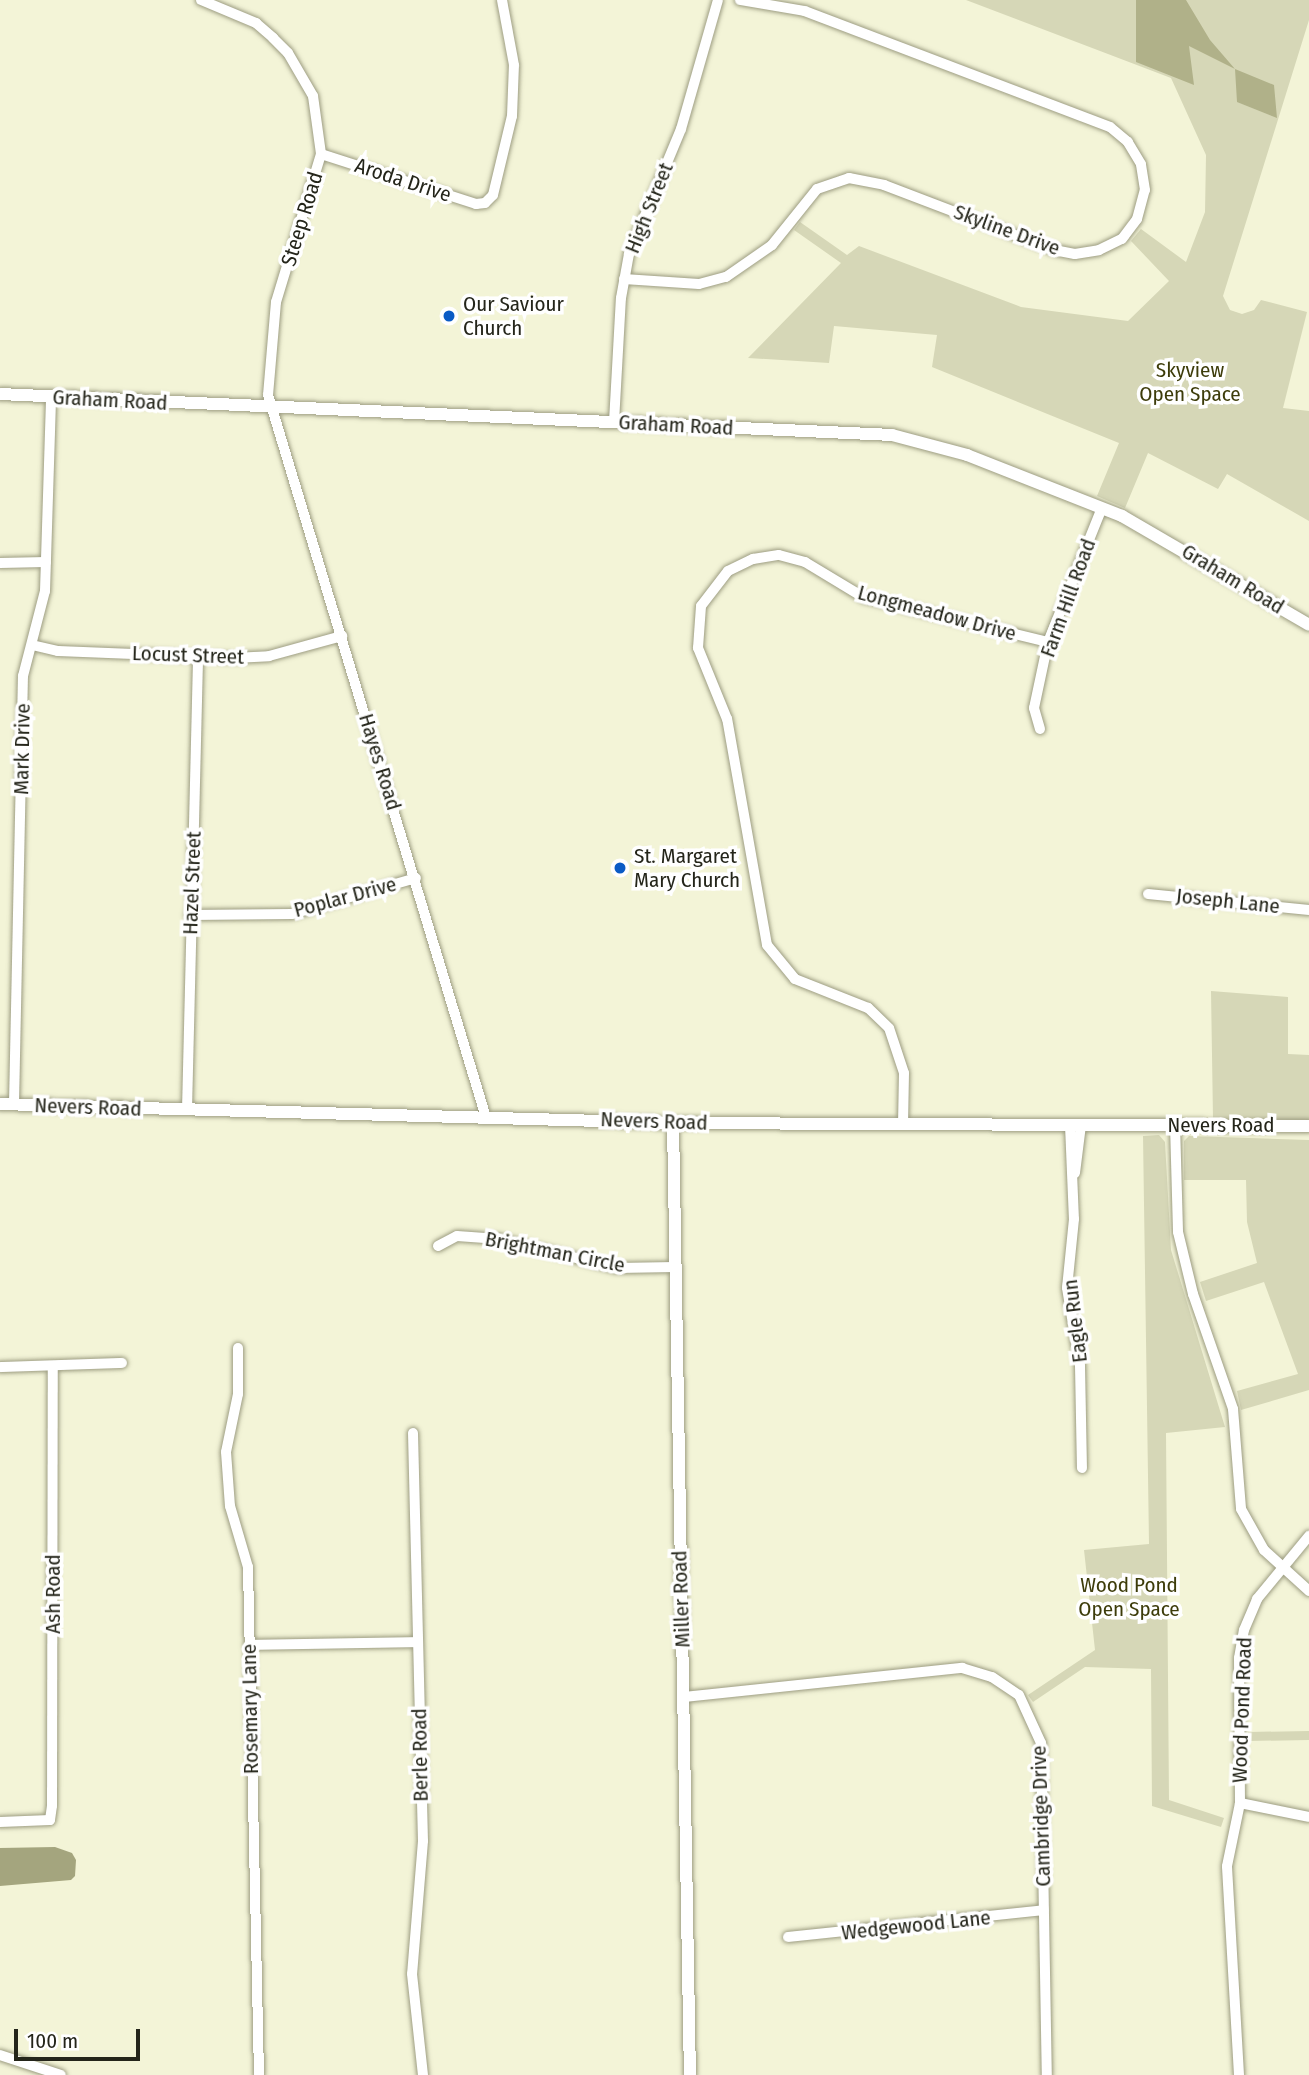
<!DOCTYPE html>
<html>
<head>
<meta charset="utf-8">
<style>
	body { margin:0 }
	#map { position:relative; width:1309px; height:2075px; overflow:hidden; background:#f3f4d7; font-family:"Fira Sans Condensed",sans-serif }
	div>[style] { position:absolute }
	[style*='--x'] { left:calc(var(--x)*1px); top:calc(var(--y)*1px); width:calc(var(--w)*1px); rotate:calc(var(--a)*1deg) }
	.green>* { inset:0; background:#d6d7b7 }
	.forest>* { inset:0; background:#b0b189 }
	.water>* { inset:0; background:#a4a57e }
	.roads { filter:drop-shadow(0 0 2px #9d9d82) drop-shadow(0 0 2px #9d9d82) }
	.minor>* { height:10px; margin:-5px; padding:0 5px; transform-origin:5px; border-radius:5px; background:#fff }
	.tertiary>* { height:12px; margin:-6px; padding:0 6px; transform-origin:6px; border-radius:6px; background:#fff }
	.dots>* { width:19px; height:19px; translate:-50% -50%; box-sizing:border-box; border:4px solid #fff; border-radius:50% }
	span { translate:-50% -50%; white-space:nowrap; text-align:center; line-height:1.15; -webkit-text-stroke:7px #fff; paint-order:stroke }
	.street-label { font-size:21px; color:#24251a }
	.poi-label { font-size:21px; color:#24251a }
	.left { translate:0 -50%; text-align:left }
	.park-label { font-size:21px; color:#3d3c0a }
	.scale { position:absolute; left:14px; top:2029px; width:126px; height:32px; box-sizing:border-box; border:4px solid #24251a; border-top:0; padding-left:9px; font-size:21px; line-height:24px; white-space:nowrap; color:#24251a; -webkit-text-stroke:5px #fff; paint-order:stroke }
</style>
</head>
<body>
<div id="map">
	<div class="green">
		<i style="clip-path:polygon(966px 0,1309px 0,1309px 20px,1223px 296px,1230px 310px,1242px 314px,1254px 310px,1261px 300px,1307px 312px,1283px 408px,1309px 411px,1309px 521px,1227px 474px,1218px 489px,1148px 453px,1125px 508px,1097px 496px,1119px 443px,932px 367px,937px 335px,834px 326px,829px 363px,748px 358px,841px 263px,794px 230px,800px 222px,847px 255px,859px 246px,1021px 307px,1128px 321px,1169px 281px,1131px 241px,1141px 229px,1186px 262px,1205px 212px,1206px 155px,1171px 78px)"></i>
		<i style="clip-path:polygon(1211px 991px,1288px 997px,1288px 1054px,1309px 1055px,1309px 1120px,1213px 1119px)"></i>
		<i style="clip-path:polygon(1159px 1135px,1165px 1142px,1171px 1250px,1225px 1427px,1166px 1433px,1169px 1800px,1224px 1818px,1221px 1827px,1152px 1806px,1151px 1669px,1085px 1667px,1033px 1702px,1028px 1695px,1095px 1650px,1084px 1550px,1149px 1544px,1143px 1136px)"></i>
		<i style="clip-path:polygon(1189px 1136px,1309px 1140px,1309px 1390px,1241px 1410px,1237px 1391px,1298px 1374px,1264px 1282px,1206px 1301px,1200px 1282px,1257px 1263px,1247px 1222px,1246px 1180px,1184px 1180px,1184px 1141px)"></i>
		<i style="clip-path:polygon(1309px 1731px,1309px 1740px,1248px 1741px,1248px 1732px)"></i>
	</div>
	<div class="forest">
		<i style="clip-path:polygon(1136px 0,1186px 0,1210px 40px,1235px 69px,1274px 85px,1277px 118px,1237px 102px,1235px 69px,1189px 46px,1194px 85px,1136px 62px)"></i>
	</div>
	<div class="water">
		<i style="clip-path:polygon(55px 1847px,72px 1853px,76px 1860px,75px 1876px,71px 1880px,0 1886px,0 1848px)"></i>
	</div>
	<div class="roads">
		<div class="minor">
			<i style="--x:201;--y:0;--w:60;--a:22.7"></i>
			<i style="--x:256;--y:23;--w:23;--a:41"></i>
			<i style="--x:273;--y:38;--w:21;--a:45"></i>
			<i style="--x:288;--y:53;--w:50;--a:59.8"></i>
			<i style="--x:313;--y:96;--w:59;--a:82.1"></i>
			<i style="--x:321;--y:154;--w:155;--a:106.9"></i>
			<i style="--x:276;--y:302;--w:93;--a:94.9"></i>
			<i style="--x:268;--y:395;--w:751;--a:73.21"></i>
			<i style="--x:321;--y:154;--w:163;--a:17.9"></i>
			<i style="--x:476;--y:204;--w:9;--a:-6"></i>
			<i style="--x:485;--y:203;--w:11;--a:-45"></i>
			<i style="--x:493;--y:195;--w:81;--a:-76.5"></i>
			<i style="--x:512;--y:116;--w:51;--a:-87.8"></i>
			<i style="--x:514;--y:65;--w:66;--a:-100.5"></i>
			<i style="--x:624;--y:279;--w:75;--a:3.8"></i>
			<i style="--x:699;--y:284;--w:28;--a:-15"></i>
			<i style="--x:726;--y:277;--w:56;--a:-34.8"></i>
			<i style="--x:772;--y:245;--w:72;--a:-51.2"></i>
			<i style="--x:817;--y:189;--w:34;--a:-19"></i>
			<i style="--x:849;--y:178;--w:36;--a:11"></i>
			<i style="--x:884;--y:185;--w:182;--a:20.9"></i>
			<i style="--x:1054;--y:250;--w:21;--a:11"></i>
			<i style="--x:1075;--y:254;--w:24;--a:-9"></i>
			<i style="--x:1099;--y:250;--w:25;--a:-26"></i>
			<i style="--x:1122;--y:239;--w:25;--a:-53"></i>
			<i style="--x:1137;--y:219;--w:30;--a:-75"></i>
			<i style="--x:1145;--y:190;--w:26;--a:-99"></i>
			<i style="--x:1141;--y:164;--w:26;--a:-121"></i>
			<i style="--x:1128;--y:142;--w:23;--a:-140"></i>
			<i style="--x:1110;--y:127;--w:326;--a:-159.2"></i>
			<i style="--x:805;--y:11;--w:66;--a:-170.4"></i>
			<i style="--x:614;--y:422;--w:124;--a:-86.8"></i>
			<i style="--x:621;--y:298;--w:45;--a:-79.7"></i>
			<i style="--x:629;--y:254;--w:135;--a:-67.4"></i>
			<i style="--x:681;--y:129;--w:134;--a:-74"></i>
			<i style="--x:0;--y:563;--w:46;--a:-1.2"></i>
			<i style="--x:32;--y:645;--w:27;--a:13"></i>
			<i style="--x:58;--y:651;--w:176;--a:2.3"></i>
			<i style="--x:234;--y:658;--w:35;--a:-3"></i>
			<i style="--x:269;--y:656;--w:76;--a:-15.3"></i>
			<i style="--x:1040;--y:729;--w:22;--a:-106"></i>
			<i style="--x:1034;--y:708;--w:67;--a:-78"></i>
			<i style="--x:1048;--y:642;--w:144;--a:-68.1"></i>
			<i style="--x:1148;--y:894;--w:162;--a:5.7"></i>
			<i style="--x:190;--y:915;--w:102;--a:-0.6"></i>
			<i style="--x:292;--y:914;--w:129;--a:-16.2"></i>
			<i style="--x:14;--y:1104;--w:428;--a:-88.8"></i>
			<i style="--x:23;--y:676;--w:88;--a:-75.5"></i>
			<i style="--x:45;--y:591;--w:194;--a:-88.2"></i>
			<i style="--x:187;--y:1110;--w:454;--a:-88.6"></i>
			<i style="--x:1175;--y:1124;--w:108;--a:88.4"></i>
			<i style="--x:1178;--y:1232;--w:64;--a:76.4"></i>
			<i style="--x:1193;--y:1294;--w:122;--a:70.8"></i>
			<i style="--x:1233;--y:1409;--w:100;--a:85.4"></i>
			<i style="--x:1241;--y:1509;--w:47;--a:60.7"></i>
			<i style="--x:1264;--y:1550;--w:61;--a:42.3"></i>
			<i style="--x:903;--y:1125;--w:52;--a:-88.9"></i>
			<i style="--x:904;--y:1073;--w:47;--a:-108.4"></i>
			<i style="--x:889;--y:1028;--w:29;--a:-136"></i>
			<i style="--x:868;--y:1008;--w:79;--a:-158.3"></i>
			<i style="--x:795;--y:979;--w:44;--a:-129.5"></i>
			<i style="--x:767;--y:945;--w:230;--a:-100"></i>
			<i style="--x:727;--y:719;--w:77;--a:-112.2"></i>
			<i style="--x:698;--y:648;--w:42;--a:-85.9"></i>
			<i style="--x:701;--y:606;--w:44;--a:-52.4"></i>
			<i style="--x:728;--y:571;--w:28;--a:-26"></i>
			<i style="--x:753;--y:559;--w:26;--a:-9"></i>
			<i style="--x:779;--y:555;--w:27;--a:15"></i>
			<i style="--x:805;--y:562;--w:68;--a:31.1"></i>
			<i style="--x:863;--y:597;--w:190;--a:13.7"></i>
			<i style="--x:1070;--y:1125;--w:94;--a:87.6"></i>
			<i style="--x:1074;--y:1219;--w:69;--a:95.8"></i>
			<i style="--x:1067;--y:1288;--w:79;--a:80.5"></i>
			<i style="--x:1080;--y:1366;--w:102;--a:88.9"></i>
			<i style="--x:1075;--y:1173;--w:48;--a:-82.9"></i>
			<i style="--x:438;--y:1246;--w:21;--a:-28"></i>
			<i style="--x:457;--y:1236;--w:42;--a:4.1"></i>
			<i style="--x:499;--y:1239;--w:122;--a:13.8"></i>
			<i style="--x:617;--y:1268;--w:58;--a:-1"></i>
			<i style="--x:238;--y:1348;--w:46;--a:90"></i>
			<i style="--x:238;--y:1394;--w:59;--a:101.7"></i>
			<i style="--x:226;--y:1452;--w:54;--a:85.8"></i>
			<i style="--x:230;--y:1506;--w:64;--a:73.6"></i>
			<i style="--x:248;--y:1567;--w:508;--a:88.76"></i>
			<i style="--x:0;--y:1367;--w:122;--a:-1.9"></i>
			<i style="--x:413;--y:1433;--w:408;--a:88.6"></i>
			<i style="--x:423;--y:1841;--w:133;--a:94.7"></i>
			<i style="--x:412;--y:1974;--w:102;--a:83.8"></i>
			<i style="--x:249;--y:1645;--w:169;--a:-1"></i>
			<i style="--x:684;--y:1697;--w:280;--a:-6"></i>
			<i style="--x:962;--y:1668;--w:31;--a:17"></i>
			<i style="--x:992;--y:1677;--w:32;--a:34"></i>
			<i style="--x:1019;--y:1695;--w:53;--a:65.4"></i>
			<i style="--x:1041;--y:1743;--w:332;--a:89"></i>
			<i style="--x:1240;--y:1803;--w:70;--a:11.5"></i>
			<i style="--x:0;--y:1822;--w:50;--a:-2.3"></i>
			<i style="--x:50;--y:1820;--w:14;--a:-82"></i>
			<i style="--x:52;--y:1806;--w:438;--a:-89.9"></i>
			<i style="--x:788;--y:1937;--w:257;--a:-6"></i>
			<i style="--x:0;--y:2055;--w:64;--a:18.2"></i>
			<i style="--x:1239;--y:2075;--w:209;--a:-93.3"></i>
			<i style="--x:1227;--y:1866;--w:64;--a:-78.3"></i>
			<i style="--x:1240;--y:1803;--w:145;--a:-90.4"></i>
			<i style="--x:1239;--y:1658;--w:28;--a:-80"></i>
			<i style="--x:1244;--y:1630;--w:34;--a:-67"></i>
			<i style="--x:1257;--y:1599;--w:82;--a:-50.5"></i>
		</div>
		<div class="tertiary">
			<i style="--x:0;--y:394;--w:893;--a:2.63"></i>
			<i style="--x:892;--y:435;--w:78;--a:14.9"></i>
			<i style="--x:967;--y:455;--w:167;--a:21.5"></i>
			<i style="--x:1122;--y:516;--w:216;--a:30.2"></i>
			<i style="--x:0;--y:1104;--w:673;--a:1.62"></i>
			<i style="--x:673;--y:1123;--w:636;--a:0.27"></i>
			<i style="--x:673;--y:1123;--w:952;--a:88.98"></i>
		</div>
	</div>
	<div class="dots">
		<i style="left:449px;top:316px;background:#0a5bc5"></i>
		<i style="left:620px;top:868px;background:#0a5bc5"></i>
	</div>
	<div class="street-label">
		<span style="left:403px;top:180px;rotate:18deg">Aroda Drive</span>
		<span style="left:649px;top:208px;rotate:-68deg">High Street</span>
		<span style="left:302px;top:219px;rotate:-73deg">Steep Road</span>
		<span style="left:1007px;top:230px;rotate:20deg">Skyline Drive</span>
		<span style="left:110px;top:400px;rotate:3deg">Graham Road</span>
		<span style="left:676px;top:425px;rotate:3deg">Graham Road</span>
		<span style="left:1233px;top:579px;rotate:31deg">Graham Road</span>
		<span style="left:1068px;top:598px;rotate:-70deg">Farm Hill Road</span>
		<span style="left:937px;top:613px;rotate:15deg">Longmeadow Drive</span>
		<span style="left:188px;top:655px;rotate:2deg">Locust Street</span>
		<span style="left:22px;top:749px;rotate:-89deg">Mark Drive</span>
		<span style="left:380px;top:762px;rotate:73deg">Hayes Road</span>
		<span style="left:192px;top:883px;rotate:-88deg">Hazel Street</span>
		<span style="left:345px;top:897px;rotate:-15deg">Poplar Drive</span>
		<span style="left:1228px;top:901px;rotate:6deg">Joseph Lane</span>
		<span style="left:88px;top:1107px;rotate:2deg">Nevers Road</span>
		<span style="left:654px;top:1121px;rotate:2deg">Nevers Road</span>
		<span style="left:1221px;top:1125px">Nevers Road</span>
		<span style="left:555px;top:1252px;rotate:11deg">Brightman Circle</span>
		<span style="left:1075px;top:1321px;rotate:-97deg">Eagle Run</span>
		<span style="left:53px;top:1594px;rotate:-90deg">Ash Road</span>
		<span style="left:681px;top:1599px;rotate:-92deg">Miller Road</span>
		<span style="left:250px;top:1709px;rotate:-91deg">Rosemary Lane</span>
		<span style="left:1242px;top:1710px;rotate:-88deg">Wood Pond Road</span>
		<span style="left:420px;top:1755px;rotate:-91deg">Berle Road</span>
		<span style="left:1041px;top:1816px;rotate:-92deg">Cambridge Drive</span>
		<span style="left:916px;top:1925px;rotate:-6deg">Wedgewood Lane</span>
	</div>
	<div class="poi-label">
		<span class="left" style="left:463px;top:316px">Our Saviour<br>Church</span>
		<span class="left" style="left:634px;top:868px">St. Margaret<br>Mary Church</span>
	</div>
	<div class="park-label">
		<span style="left:1190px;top:382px">Skyview<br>Open Space</span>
		<span style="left:1129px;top:1597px">Wood Pond<br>Open Space</span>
	</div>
	<div class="scale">100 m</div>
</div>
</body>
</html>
